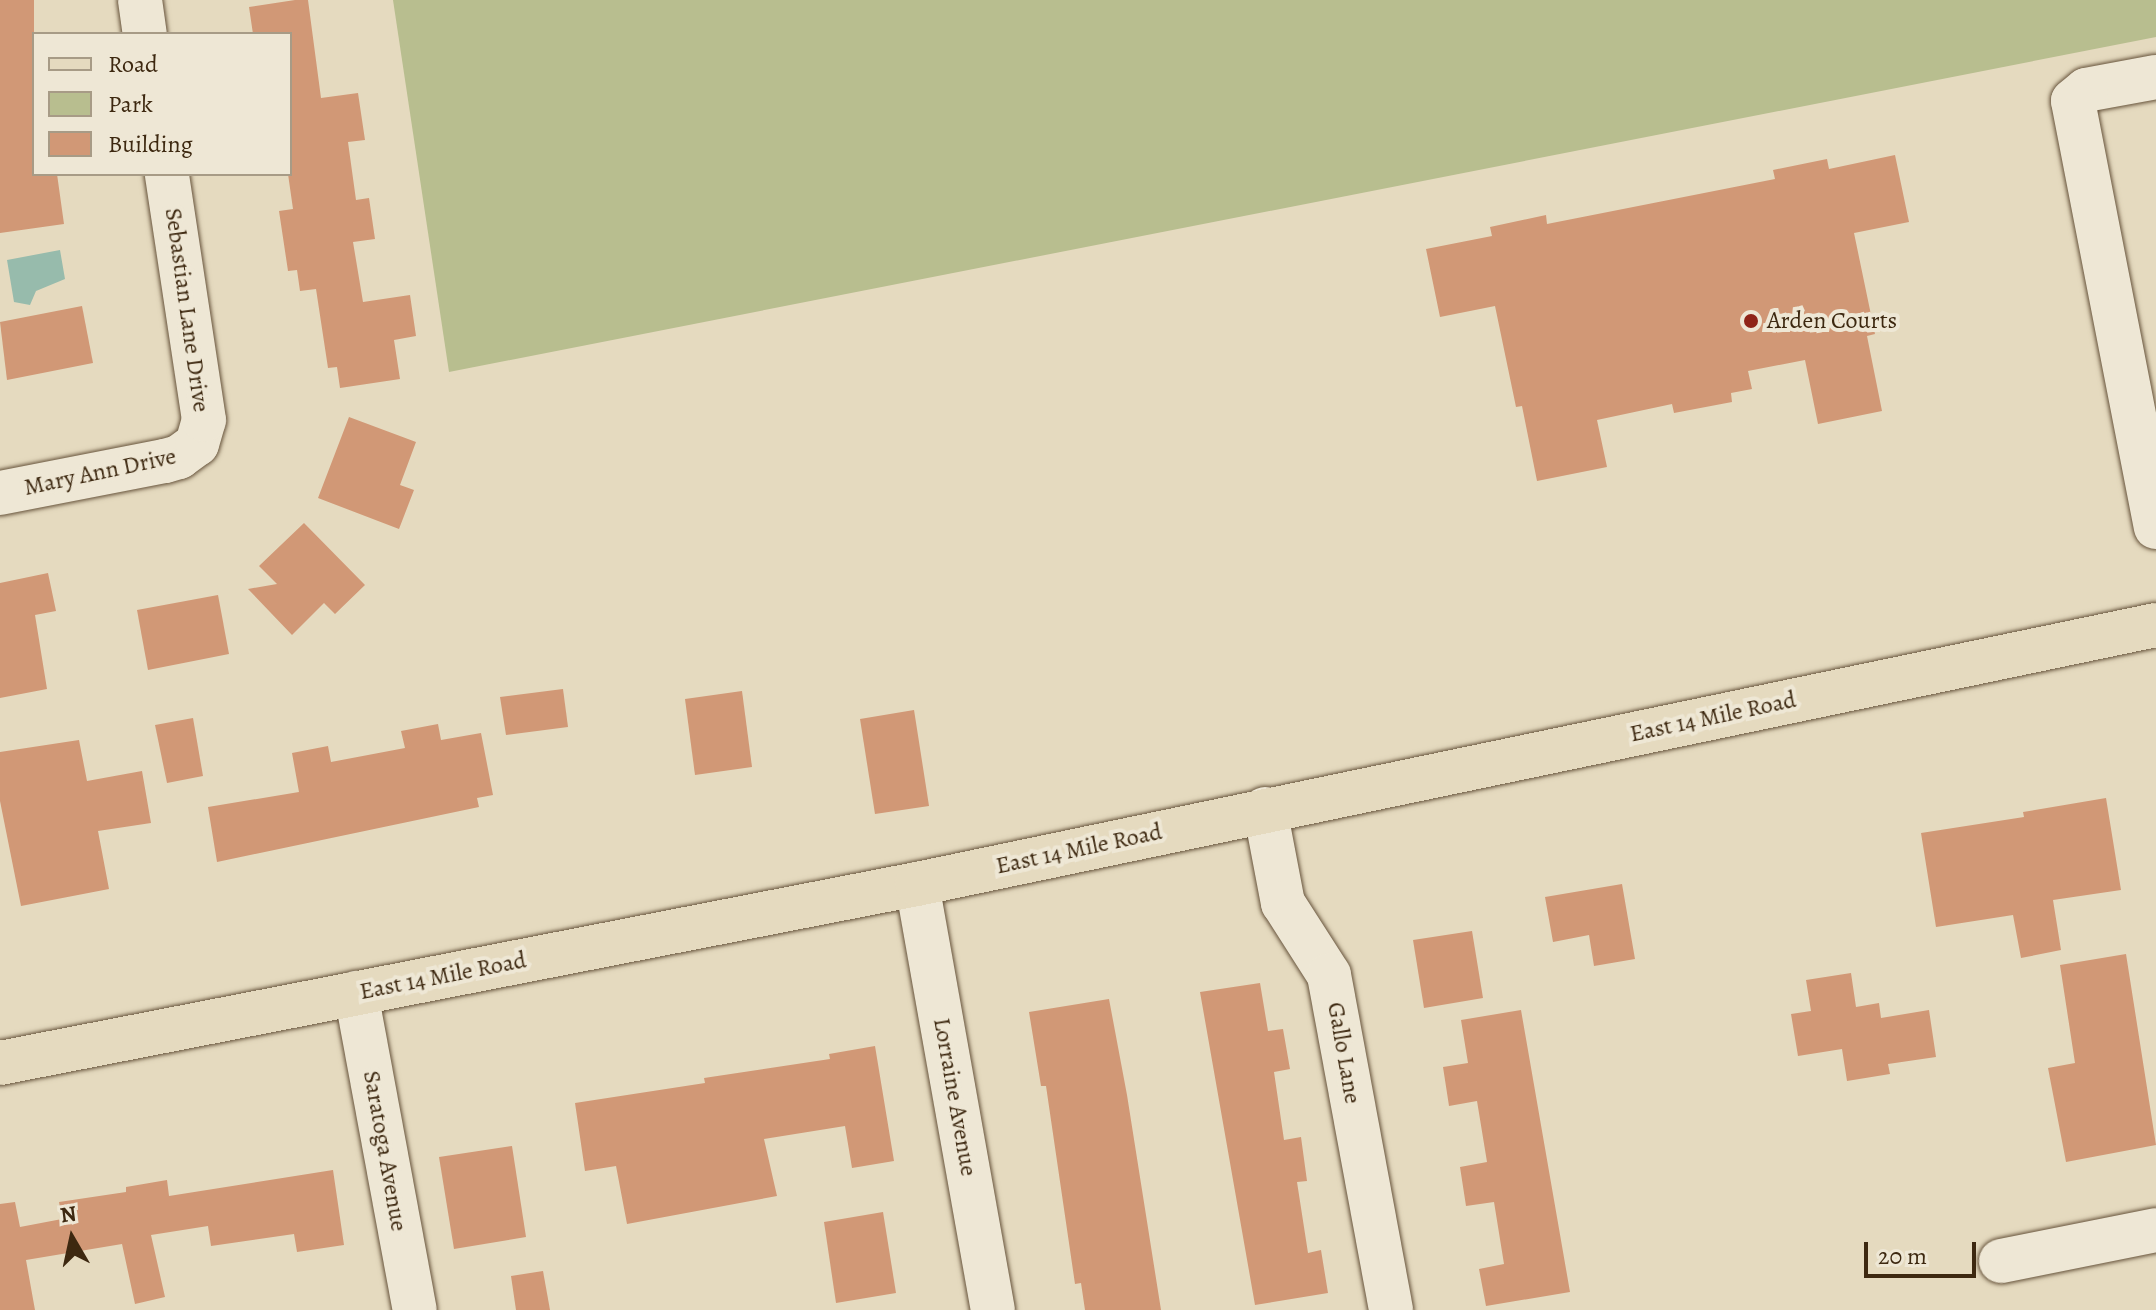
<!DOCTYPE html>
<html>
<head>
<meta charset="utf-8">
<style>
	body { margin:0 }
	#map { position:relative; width:2156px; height:1310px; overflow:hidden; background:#e5dabf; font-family:Alegreya,serif }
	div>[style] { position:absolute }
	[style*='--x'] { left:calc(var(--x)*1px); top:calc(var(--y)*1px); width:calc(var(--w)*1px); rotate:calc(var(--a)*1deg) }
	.green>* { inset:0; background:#b8be8f }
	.water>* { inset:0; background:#97bbac }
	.building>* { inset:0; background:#d19876 }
	.roads { filter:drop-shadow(0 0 2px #67543c) drop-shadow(0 0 2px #67543c) }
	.minor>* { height:44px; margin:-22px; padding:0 22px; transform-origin:22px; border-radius:22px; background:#eee7d5 }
	.major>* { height:44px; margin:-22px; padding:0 22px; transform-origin:22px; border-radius:22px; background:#e5dabf }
	.dots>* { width:22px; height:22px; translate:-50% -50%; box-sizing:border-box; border:4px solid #eee7d5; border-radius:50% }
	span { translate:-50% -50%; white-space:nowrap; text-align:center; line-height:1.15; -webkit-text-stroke:8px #eee7d5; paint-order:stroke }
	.street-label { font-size:24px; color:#3d2810 }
	.poi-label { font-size:24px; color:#3d2810 }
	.left { translate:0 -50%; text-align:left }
	.legend { position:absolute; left:32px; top:32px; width:260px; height:144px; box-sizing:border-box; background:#eee7d5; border:2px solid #a79b86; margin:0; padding:10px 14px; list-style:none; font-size:24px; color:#3d2810 }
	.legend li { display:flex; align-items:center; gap:16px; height:40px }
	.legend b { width:40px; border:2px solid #a79b86 }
	.north { position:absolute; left:32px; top:1198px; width:80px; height:80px; -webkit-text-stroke:6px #eee7d5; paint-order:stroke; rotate:351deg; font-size:22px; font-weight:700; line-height:32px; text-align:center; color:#3d2810 }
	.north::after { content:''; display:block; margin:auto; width:28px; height:36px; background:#3d2810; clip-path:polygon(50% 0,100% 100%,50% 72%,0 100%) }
	.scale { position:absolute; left:1864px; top:1242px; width:112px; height:36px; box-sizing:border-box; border:4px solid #3d2810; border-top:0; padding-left:10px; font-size:24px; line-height:28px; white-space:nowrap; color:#3d2810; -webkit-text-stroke:6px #eee7d5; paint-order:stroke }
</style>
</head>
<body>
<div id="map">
	<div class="green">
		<i style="clip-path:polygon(393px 0,2156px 0,2156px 37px,449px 372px)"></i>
	</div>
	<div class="water">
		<i style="clip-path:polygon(60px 250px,65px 279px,36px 291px,30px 305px,14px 302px,7px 260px)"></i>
	</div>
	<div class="building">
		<i style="clip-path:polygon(0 0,34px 0,34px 174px,57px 174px,64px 224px,0 233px)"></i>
		<i style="clip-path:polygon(295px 0,308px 0,321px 98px,358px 93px,365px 140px,348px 142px,356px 200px,369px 198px,375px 239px,353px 242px,363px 302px,410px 295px,416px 336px,394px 340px,400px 379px,340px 388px,337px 367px,328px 368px,316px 289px,300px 291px,297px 270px,288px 271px,279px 211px,293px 209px,288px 174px,290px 34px,253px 34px,249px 7px)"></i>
		<i style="clip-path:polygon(1895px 155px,1909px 222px,1854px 233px,1875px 334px,1867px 336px,1882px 411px,1818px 424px,1805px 360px,1748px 371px,1752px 389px,1731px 393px,1732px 402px,1674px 413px,1672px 404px,1597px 420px,1607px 467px,1537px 481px,1522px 406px,1516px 407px,1495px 306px,1440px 317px,1426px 249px,1492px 236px,1490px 227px,1546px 215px,1547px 224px,1775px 179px,1773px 170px,1827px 159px,1829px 169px)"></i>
		<i style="clip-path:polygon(82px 306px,93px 363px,7px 380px,0 322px)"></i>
		<i style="clip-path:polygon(349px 417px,416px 442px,400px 485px,414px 490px,399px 529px,318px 498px)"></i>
		<i style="clip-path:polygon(304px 523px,365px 585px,335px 614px,324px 603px,292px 635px,248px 589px,277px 584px,259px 566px)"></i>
		<i style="clip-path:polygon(48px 573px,56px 611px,35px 615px,47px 689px,0 698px,0 583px)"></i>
		<i style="clip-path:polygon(218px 595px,229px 654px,148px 670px,137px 610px)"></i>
		<i style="clip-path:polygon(563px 689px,568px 727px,506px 735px,500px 697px)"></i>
		<i style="clip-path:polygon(742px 691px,752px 767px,695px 775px,685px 699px)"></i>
		<i style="clip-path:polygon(914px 710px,929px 806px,875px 814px,860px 719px)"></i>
		<i style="clip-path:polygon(193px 718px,203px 776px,167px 783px,155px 725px)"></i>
		<i style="clip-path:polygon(438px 724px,441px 740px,481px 733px,493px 795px,477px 798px,479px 807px,217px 862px,208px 807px,299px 792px,292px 753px,328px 746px,331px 762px,405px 748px,401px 731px)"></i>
		<i style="clip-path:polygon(79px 740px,87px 781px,142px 771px,151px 823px,98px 831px,109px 889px,21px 906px,0 801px,0 752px)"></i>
		<i style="clip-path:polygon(2106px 798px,2121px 890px,2053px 900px,2061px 950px,2021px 958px,2013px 915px,1936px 927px,1921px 833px,2024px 817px,2023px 812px)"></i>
		<i style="clip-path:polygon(1622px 884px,1635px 959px,1594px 966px,1589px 935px,1553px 942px,1545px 897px)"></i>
		<i style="clip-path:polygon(1472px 931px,1483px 998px,1424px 1008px,1413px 940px)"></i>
		<i style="clip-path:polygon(2126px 954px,2156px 1145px,2066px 1162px,2048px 1068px,2075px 1063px,2060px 965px)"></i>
		<i style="clip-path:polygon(1851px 973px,1856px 1007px,1879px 1003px,1881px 1018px,1929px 1010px,1936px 1057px,1888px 1064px,1890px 1074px,1847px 1081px,1842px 1049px,1798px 1056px,1791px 1014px,1811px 1011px,1806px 980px)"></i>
		<i style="clip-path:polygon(1260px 983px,1268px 1031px,1283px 1029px,1290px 1069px,1274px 1072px,1284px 1140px,1301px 1137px,1307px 1181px,1297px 1182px,1308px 1253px,1321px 1250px,1328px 1293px,1255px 1305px,1200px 992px)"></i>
		<i style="clip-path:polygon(1109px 999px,1127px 1095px,1161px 1310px,1085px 1310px,1081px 1283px,1075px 1284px,1046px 1086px,1041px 1086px,1029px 1012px)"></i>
		<i style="clip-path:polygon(1521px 1010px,1570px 1292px,1486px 1306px,1479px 1269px,1504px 1264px,1494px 1202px,1466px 1206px,1460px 1167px,1487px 1162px,1477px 1101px,1449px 1106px,1443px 1067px,1468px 1063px,1461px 1020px)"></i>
		<i style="clip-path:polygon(875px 1046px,894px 1161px,852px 1168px,845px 1126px,764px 1139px,777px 1196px,627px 1224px,616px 1166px,585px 1171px,575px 1103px,705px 1083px,704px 1078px,830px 1059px,829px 1054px)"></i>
		<i style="clip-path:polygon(512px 1146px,526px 1237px,454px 1249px,439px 1157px)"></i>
		<i style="clip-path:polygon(333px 1170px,344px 1245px,297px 1252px,294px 1234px,211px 1246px,208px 1226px,151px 1235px,165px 1297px,135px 1304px,122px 1244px,26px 1260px,35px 1310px,0 1310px,0 1204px,15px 1202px,20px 1227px,62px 1219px,59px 1202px,126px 1192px,126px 1187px,167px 1180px,169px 1196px)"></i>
		<i style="clip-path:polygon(883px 1212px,896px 1293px,836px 1303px,824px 1222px)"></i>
		<i style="clip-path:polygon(543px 1271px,550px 1310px,516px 1310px,511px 1276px)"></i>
	</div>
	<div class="roads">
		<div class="minor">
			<i style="--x:140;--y:0;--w:34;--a:82"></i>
			<i style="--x:2156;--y:77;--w:71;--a:169.5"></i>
			<i style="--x:2086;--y:90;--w:17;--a:140"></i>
			<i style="--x:2073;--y:101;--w:434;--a:79"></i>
			<i style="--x:0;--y:493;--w:168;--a:-11"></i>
			<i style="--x:165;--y:461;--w:15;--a:-16"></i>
			<i style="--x:179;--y:457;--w:22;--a:-36"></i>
			<i style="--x:197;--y:444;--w:25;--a:-74"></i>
			<i style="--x:204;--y:420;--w:249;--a:-98.6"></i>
			<i style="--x:1265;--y:809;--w:96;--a:79.2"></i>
			<i style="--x:1283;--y:903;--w:85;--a:57.4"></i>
			<i style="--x:1329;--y:975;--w:341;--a:79.5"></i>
			<i style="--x:917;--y:884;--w:433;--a:79.9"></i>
			<i style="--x:356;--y:993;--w:322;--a:79.5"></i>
			<i style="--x:2001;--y:1261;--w:158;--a:-11.3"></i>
		</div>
		<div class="major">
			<i style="--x:0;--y:1063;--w:934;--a:-11.05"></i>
			<i style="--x:917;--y:884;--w:1266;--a:-11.81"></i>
		</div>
	</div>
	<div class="dots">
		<i style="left:1751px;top:321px;background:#8f2418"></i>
	</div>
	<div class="street-label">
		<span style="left:187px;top:310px;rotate:82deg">Sebastian Lane Drive</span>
		<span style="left:100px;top:472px;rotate:-12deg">Mary Ann Drive</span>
		<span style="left:1713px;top:717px;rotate:-12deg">East 14 Mile Road</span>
		<span style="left:1079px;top:849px;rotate:-12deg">East 14 Mile Road</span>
		<span style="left:443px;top:976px;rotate:-11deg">East 14 Mile Road</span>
		<span style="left:1344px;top:1053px;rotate:80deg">Gallo Lane</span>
		<span style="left:955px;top:1097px;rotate:80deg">Lorraine Avenue</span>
		<span style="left:385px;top:1151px;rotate:80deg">Saratoga Avenue</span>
	</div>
	<div class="poi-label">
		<span class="left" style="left:1767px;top:321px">Arden Courts</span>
	</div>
	<ul class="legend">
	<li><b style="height:10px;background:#e5dabf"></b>Road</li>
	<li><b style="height:22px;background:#b8be8f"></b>Park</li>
	<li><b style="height:22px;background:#d19876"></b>Building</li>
	</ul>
	<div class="north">N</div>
	<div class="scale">20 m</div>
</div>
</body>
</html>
